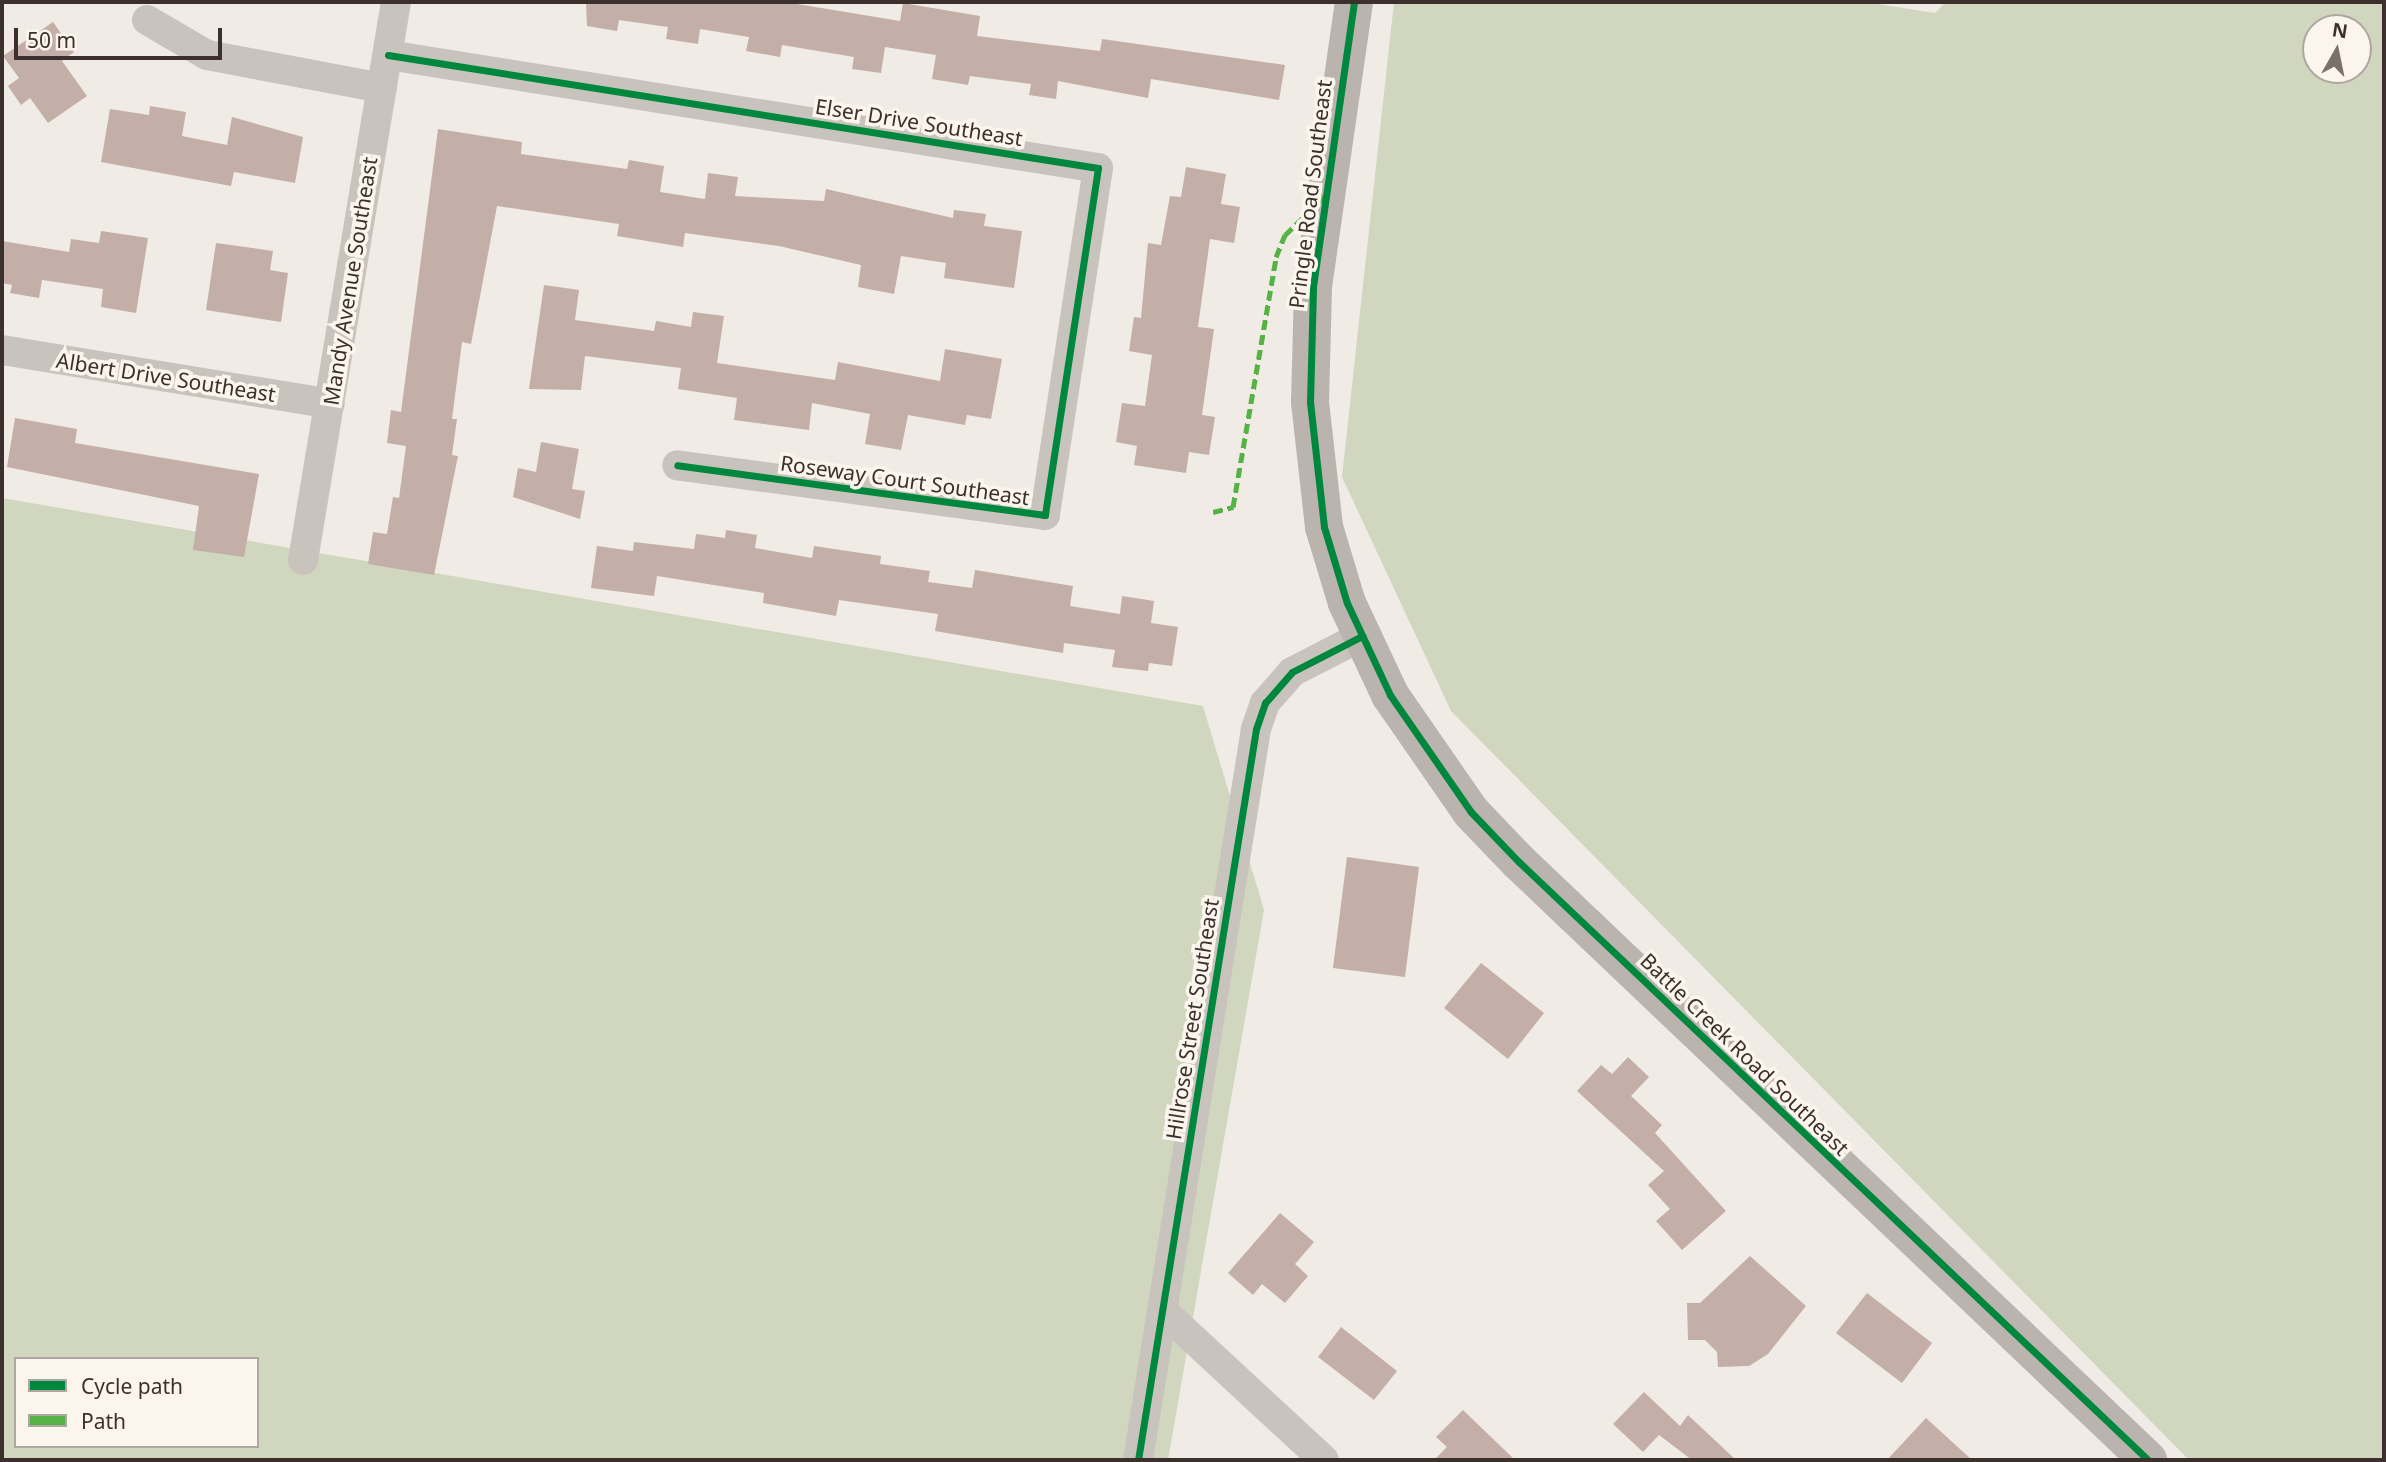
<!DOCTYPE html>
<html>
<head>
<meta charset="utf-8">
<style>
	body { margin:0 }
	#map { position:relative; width:2386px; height:1462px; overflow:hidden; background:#f0ebe5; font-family:"Noto Sans",sans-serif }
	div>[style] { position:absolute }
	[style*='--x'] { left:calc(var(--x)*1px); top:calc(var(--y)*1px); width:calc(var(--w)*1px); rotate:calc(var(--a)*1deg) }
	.green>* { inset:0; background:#d1d6bf }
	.building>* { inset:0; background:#c3afa7 }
	.minor>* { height:30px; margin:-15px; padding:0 15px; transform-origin:15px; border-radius:15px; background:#c9c3be }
	.secondary>* { height:38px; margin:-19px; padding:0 19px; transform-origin:19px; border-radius:19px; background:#bab3ae }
	.quiet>* { height:5px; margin-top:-2.5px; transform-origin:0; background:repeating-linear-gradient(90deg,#57b246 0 10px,transparent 0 15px) }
	.cycleway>* { height:7px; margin:-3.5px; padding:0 3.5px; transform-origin:3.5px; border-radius:3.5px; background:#00873e }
	span { translate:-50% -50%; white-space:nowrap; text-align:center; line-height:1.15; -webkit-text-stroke:7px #fbf5ee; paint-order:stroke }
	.street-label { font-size:21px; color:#3b302b }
	.frame { position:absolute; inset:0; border:4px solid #3b302b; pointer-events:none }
	.legend { position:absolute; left:14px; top:1357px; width:245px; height:91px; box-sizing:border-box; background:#fbf5ee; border:2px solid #aea6a0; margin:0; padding:9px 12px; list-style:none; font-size:21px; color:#3b302b }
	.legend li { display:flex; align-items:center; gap:14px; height:35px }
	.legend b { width:35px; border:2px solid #aea6a0 }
	.north { position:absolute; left:2302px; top:14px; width:70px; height:70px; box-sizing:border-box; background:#fbf5ee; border:2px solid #aea6a0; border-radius:50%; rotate:9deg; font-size:19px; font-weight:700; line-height:28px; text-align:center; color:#3b302b }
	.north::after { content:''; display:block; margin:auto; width:24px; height:32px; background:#7a716c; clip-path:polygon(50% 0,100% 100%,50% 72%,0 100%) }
	.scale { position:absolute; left:14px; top:28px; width:208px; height:32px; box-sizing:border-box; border:4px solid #3b302b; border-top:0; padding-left:9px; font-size:21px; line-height:24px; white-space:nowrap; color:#3b302b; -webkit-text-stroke:5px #fbf5ee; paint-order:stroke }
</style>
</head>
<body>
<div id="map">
	<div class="green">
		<i style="clip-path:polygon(evenodd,1394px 2px,1865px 2px,1935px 13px,1946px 2px,2384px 2px,2384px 1460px,2189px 1460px,1451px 711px,1342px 477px,1394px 2px,2316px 28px,2358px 28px,2358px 70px,2316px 70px,2316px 28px)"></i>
		<i style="clip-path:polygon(evenodd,2px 498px,1203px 706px,1264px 910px,1168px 1460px,2px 1460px,2px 498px,16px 1359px,257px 1359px,257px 1446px,16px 1446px,16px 1359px)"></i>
	</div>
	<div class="building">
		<i style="clip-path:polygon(586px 2px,785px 2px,900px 21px,903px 3px,980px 16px,977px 36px,1100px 51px,1102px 39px,1285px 65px,1279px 100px,1151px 79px,1148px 98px,1058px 81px,1056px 99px,1029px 95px,1031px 84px,970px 76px,968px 85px,932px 79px,936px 55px,885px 47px,881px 73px,852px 69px,854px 57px,782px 45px,780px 57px,746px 51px,749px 37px,700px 29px,698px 44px,666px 39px,668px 27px,619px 20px,617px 31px,587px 26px)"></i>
		<i style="clip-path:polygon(53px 22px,74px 52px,62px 61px,87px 96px,48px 123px,30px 98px,21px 105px,8px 86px,19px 78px,3px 56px)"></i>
		<i style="clip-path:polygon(150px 106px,186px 112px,182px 136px,227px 145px,232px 117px,303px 137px,295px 183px,234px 172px,231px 186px,101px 162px,110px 109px,149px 115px)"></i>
		<i style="clip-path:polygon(438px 129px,522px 142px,521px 154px,627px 169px,629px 160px,664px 166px,660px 192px,705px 199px,708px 173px,738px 177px,735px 196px,824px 201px,826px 189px,953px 218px,954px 210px,986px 214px,984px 226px,1022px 231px,1014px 288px,944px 278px,946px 263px,901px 256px,894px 294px,858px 287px,861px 265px,779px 246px,685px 233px,683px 247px,617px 236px,619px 224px,497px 206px,471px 344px,462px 342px,452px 419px,457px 419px,452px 455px,458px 456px,434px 575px,368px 564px,373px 532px,387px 534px,393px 497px,399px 498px,406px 446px,387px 443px,391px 410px,401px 412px)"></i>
		<i style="clip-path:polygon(1186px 167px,1226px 174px,1221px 204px,1240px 207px,1234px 243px,1210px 239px,1198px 327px,1214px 329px,1202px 415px,1215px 417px,1209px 455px,1189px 452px,1186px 473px,1134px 465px,1137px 446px,1116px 442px,1122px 403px,1145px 406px,1152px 355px,1129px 351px,1134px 317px,1141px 318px,1148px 243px,1161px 245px,1170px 196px,1181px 197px)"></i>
		<i style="clip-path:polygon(101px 231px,148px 238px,136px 313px,101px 307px,103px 289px,42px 280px,39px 298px,10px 293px,12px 285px,2px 283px,2px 241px,69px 252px,71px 239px,99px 243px)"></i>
		<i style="clip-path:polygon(216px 243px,273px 251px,270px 270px,288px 273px,281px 322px,206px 310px)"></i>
		<i style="clip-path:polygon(544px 285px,579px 290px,575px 320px,654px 331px,656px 321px,691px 327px,693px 312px,724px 316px,717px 363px,835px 380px,838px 362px,940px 381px,945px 349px,1002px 359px,991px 419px,967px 415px,965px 425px,908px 415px,901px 450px,865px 444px,870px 414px,812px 403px,809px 430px,734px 420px,737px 398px,678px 389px,681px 368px,585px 356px,581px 390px,529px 389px)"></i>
		<i style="clip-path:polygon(15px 418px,77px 429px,75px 443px,259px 474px,244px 557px,193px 550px,199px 506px,7px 467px)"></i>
		<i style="clip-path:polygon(541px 442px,579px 449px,572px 489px,585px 491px,580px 519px,513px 497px,518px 468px,536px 472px)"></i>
		<i style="clip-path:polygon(726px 530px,757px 535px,755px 548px,812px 558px,814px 546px,881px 556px,880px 564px,930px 571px,928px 582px,972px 588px,975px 570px,1073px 586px,1070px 606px,1120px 614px,1122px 596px,1154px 601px,1151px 623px,1178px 627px,1172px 666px,1149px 663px,1148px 671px,1112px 667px,1115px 650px,1064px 643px,1063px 653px,935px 631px,938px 614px,839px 600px,836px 616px,763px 603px,764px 593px,657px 576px,654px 596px,591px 588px,597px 546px,633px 551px,634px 542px,694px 549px,696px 534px,725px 538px)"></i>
		<i style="clip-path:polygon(1347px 857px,1419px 867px,1405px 977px,1333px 968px)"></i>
		<i style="clip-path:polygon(1481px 963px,1544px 1013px,1508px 1059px,1444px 1008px)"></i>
		<i style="clip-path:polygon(1628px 1057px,1649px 1077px,1631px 1096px,1662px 1125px,1655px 1133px,1726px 1211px,1682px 1250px,1656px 1221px,1670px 1209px,1648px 1185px,1664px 1171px,1577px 1091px,1601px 1065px,1612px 1074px)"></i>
		<i style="clip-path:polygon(1280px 1213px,1314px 1242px,1295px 1264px,1308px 1276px,1285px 1303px,1262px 1284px,1253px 1295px,1228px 1273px)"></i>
		<i style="clip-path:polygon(1750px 1256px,1806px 1306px,1768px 1354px,1749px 1366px,1718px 1367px,1717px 1352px,1705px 1340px,1688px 1340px,1687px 1303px,1700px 1303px)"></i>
		<i style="clip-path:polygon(1867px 1293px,1932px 1343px,1902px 1383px,1836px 1333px)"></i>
		<i style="clip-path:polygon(1341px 1327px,1397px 1371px,1374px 1400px,1318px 1357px)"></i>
		<i style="clip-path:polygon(1644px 1392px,1680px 1426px,1688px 1415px,1736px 1460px,1692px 1460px,1659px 1435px,1643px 1452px,1613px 1424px)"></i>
		<i style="clip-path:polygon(1463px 1410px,1515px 1460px,1434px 1460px,1447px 1447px,1436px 1437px)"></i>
		<i style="clip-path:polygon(1926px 1418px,1972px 1460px,1887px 1460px)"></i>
	</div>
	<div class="minor">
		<i style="--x:147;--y:20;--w:69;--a:30.3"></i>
		<i style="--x:207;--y:55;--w:178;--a:10.7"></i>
		<i style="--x:388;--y:55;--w:719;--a:9.04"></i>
		<i style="--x:1098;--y:168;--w:351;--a:98.7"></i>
		<i style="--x:1045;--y:515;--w:371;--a:-172.3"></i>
		<i style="--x:2;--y:350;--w:332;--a:9.3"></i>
		<i style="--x:303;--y:560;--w:566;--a:-80.54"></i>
		<i style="--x:1163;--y:1311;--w:219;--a:42.8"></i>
		<i style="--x:1138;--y:1460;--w:740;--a:-80.83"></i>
		<i style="--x:1256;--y:729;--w:28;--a:-71"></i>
		<i style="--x:1265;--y:703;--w:41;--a:-48.9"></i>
		<i style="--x:1292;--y:672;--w:79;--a:-27.2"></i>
	</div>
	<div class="secondary">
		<i style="--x:1354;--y:2;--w:289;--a:98.2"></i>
		<i style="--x:1313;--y:288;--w:114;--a:91.5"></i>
		<i style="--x:1310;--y:402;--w:126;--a:83.6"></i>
		<i style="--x:1324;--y:527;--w:79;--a:73.2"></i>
		<i style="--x:1347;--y:603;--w:102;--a:64.9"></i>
		<i style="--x:1390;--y:695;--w:142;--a:55.3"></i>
		<i style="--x:1471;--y:812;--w:69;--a:46.2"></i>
		<i style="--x:1519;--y:862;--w:868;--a:43.55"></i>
	</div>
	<div class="quiet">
		<i style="--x:1213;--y:512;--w:21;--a:-14"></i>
		<i style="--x:1233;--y:507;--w:254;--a:-80.2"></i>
		<i style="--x:1276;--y:257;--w:24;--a:-68"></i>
		<i style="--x:1285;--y:235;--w:59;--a:-44.3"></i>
	</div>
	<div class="cycleway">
		<i style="--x:1354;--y:2;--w:289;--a:98.2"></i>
		<i style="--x:1313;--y:288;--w:114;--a:91.5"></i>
		<i style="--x:1310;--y:402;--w:126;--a:83.6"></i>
		<i style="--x:1324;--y:527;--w:79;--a:73.2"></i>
		<i style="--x:1347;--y:603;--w:102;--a:64.9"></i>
		<i style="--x:1390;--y:695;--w:142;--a:55.3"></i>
		<i style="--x:1471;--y:812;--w:69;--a:46.2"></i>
		<i style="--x:1519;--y:862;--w:868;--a:43.55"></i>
		<i style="--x:388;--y:55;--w:719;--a:9.04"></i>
		<i style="--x:1098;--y:168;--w:351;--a:98.7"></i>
		<i style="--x:1045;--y:515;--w:371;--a:-172.3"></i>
		<i style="--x:1138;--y:1460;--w:740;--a:-80.83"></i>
		<i style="--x:1256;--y:729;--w:28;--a:-71"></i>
		<i style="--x:1265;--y:703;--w:41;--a:-48.9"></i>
		<i style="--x:1292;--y:672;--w:79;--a:-27.2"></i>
	</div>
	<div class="street-label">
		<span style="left:919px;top:122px;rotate:9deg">Elser Drive Southeast</span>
		<span style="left:1310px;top:194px;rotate:-83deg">Pringle Road Southeast</span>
		<span style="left:350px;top:281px;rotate:-81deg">Mandy Avenue Southeast</span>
		<span style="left:166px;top:377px;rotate:9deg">Albert Drive Southeast</span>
		<span style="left:905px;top:480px;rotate:8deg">Roseway Court Southeast</span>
		<span style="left:1192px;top:1019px;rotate:-81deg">Hillrose Street Southeast</span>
		<span style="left:1745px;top:1054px;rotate:44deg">Battle Creek Road Southeast</span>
	</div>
	<div class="frame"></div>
	<ul class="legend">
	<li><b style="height:9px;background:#00873e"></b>Cycle path</li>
	<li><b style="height:9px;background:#57b246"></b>Path</li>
	</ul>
	<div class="north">N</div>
	<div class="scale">50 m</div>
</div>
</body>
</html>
